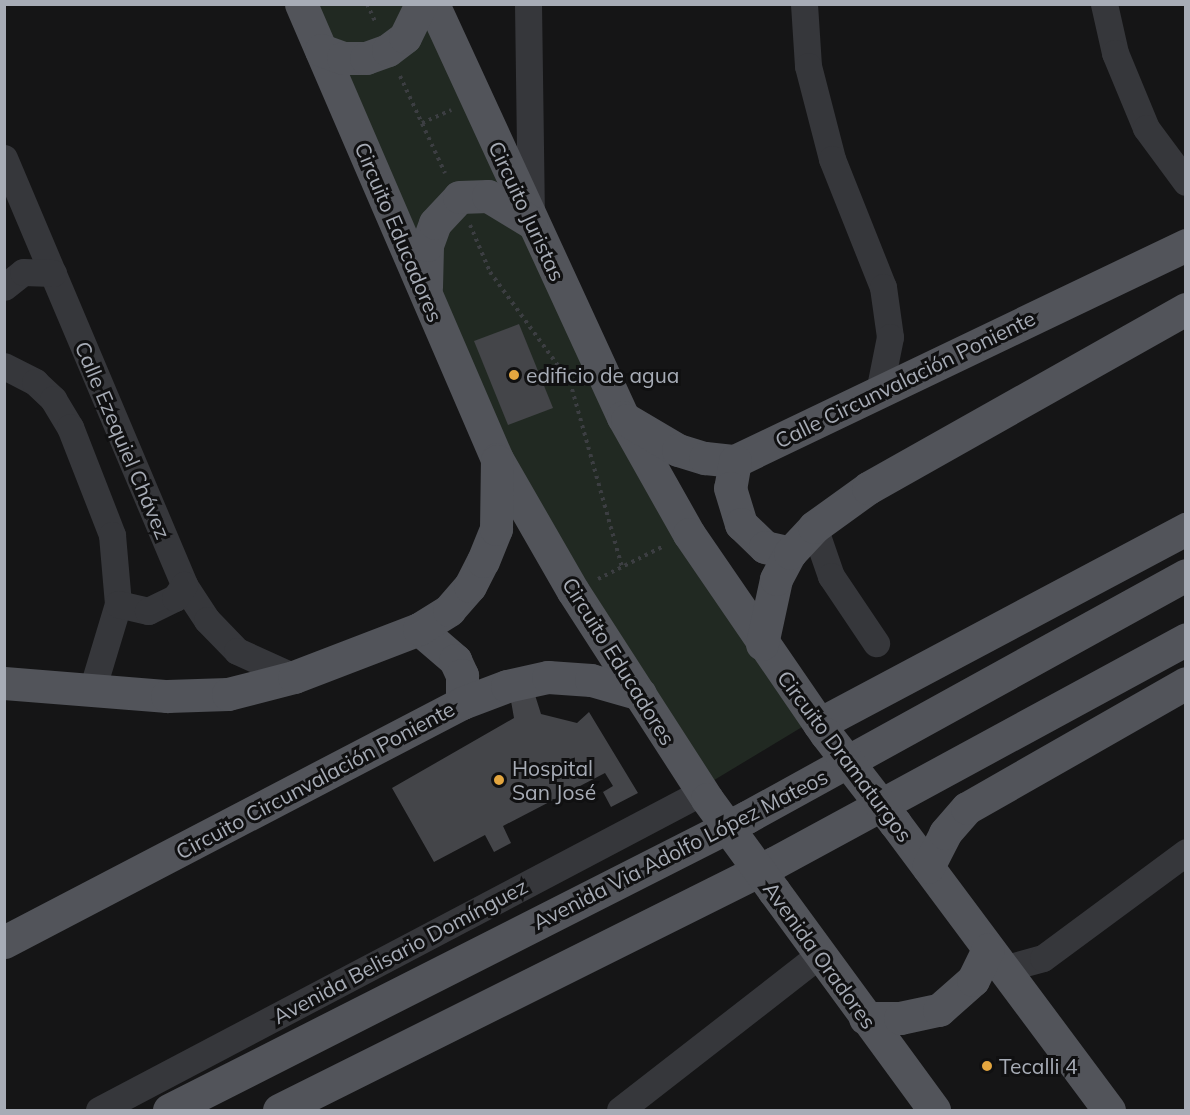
<!DOCTYPE html>
<html>
<head>
<meta charset="utf-8">
<style>
	body { margin:0 }
	#map { position:relative; width:1190px; height:1115px; overflow:hidden; background:#151516; font-family:Mulish,sans-serif }
	div>[style] { position:absolute }
	[style*='--x'] { left:calc(var(--x)*1px); top:calc(var(--y)*1px); width:calc(var(--w)*1px); rotate:calc(var(--a)*1deg) }
	.green>* { inset:0; background:#212922 }
	.building>* { inset:0; background:#444549 }
	.path>* { height:4px; margin-top:-2px; transform-origin:0; background:repeating-linear-gradient(90deg,#3c3e42 0 3px,transparent 0 7.5px) }
	.minor>* { height:27px; margin:-13.5px; padding:0 13.5px; transform-origin:13.5px; border-radius:13.5px; background:#36373b }
	.major>* { height:33px; margin:-16.5px; padding:0 16.5px; transform-origin:16.5px; border-radius:16.5px; background:#52545a }
	.major-bridge>* { height:33px; margin:-16.5px; padding:0 16.5px; transform-origin:16.5px; border-radius:16.5px; background:#52545a }
	.dots>* { width:16px; height:16px; translate:-50% -50%; box-sizing:border-box; border:3px solid #101011; border-radius:50% }
	span { translate:-50% -50%; white-space:nowrap; text-align:center; line-height:1.15; -webkit-text-stroke:6px #101011; paint-order:stroke }
	.street-label { font-size:21px; color:#a7acb6 }
	.poi-label { font-size:21px; color:#a7acb6 }
	.left { translate:0 -50%; text-align:left }
	.frame { position:absolute; inset:0; border:6px solid #a7acb6; pointer-events:none }
</style>
</head>
<body>
<div id="map">
	<div class="green">
		<i style="clip-path:polygon(297px 5px,421px 5px,467px 105px,812px 721px,701px 788px,573px 591px)"></i>
	</div>
	<div class="building">
		<i style="clip-path:polygon(519px 324px,553px 408px,508px 425px,474px 341px)"></i>
		<i style="clip-path:polygon(535px 695px,541px 714px,577px 723px,589px 712px,638px 793px,611px 807px,603px 792px,613px 786px,605px 773px,503px 826px,511px 843px,494px 852px,485px 835px,434px 862px,392px 788px,514px 718px,511px 701px)"></i>
	</div>
	<div class="path">
		<i style="--x:367;--y:4;--w:21;--a:65"></i>
		<i style="--x:400;--y:76;--w:107;--a:65.1"></i>
		<i style="--x:422;--y:123;--w:32;--a:-24"></i>
		<i style="--x:470;--y:225;--w:51;--a:66.9"></i>
		<i style="--x:490;--y:272;--w:136;--a:54"></i>
		<i style="--x:570;--y:382;--w:192;--a:74.3"></i>
		<i style="--x:598;--y:579;--w:74;--a:-26.6"></i>
	</div>
	<div class="minor">
		<i style="--x:528;--y:4;--w:208;--a:89.2"></i>
		<i style="--x:804;--y:4;--w:62;--a:86.3"></i>
		<i style="--x:808;--y:66;--w:96;--a:75.5"></i>
		<i style="--x:832;--y:159;--w:138;--a:68.3"></i>
		<i style="--x:883;--y:287;--w:50;--a:82"></i>
		<i style="--x:890;--y:337;--w:56;--a:101.3"></i>
		<i style="--x:1104;--y:4;--w:50;--a:77.3"></i>
		<i style="--x:1115;--y:53;--w:81;--a:67.5"></i>
		<i style="--x:1146;--y:128;--w:67;--a:53.5"></i>
		<i style="--x:4;--y:158;--w:463;--a:67.1"></i>
		<i style="--x:184;--y:585;--w:42;--a:56.7"></i>
		<i style="--x:207;--y:620;--w:43;--a:45.9"></i>
		<i style="--x:237;--y:651;--w:63;--a:24.5"></i>
		<i style="--x:4;--y:287;--w:24;--a:-38"></i>
		<i style="--x:23;--y:272;--w:30;--a:2"></i>
		<i style="--x:4;--y:366;--w:35;--a:27"></i>
		<i style="--x:35;--y:382;--w:25;--a:43"></i>
		<i style="--x:53;--y:399;--w:33;--a:59"></i>
		<i style="--x:70;--y:427;--w:116;--a:68.7"></i>
		<i style="--x:112;--y:535;--w:69;--a:85"></i>
		<i style="--x:118;--y:604;--w:90;--a:106.8"></i>
		<i style="--x:814;--y:527;--w:52;--a:70.9"></i>
		<i style="--x:831;--y:576;--w:81;--a:56.1"></i>
		<i style="--x:118;--y:604;--w:31;--a:13"></i>
		<i style="--x:148;--y:611;--w:30;--a:-26"></i>
		<i style="--x:175;--y:598;--w:16;--a:-55"></i>
		<i style="--x:1003;--y:969;--w:41;--a:-15.4"></i>
		<i style="--x:1043;--y:958;--w:178;--a:-36.5"></i>
		<i style="--x:99;--y:1110;--w:682;--a:-27.81"></i>
		<i style="--x:620;--y:1110;--w:252;--a:-37.9"></i>
	</div>
	<div class="major">
		<i style="--x:301;--y:4;--w:495;--a:66.7"></i>
		<i style="--x:497;--y:459;--w:152;--a:60.1"></i>
		<i style="--x:573;--y:591;--w:247;--a:57.2"></i>
		<i style="--x:433;--y:4;--w:455;--a:65.3"></i>
		<i style="--x:623;--y:417;--w:134;--a:60.6"></i>
		<i style="--x:689;--y:534;--w:242;--a:55.6"></i>
		<i style="--x:321;--y:50;--w:23;--a:20"></i>
		<i style="--x:343;--y:58;--w:23;--a:0"></i>
		<i style="--x:366;--y:58;--w:23;--a:-20"></i>
		<i style="--x:388;--y:50;--w:21;--a:-37"></i>
		<i style="--x:405;--y:37;--w:37;--a:-64"></i>
		<i style="--x:426;--y:287;--w:42;--a:-88.6"></i>
		<i style="--x:427;--y:245;--w:23;--a:-70"></i>
		<i style="--x:435;--y:223;--w:35;--a:-47"></i>
		<i style="--x:459;--y:197;--w:29;--a:-2"></i>
		<i style="--x:488;--y:196;--w:50;--a:31.2"></i>
		<i style="--x:627;--y:420;--w:59;--a:30.5"></i>
		<i style="--x:678;--y:450;--w:28;--a:17"></i>
		<i style="--x:705;--y:458;--w:30;--a:6"></i>
		<i style="--x:735;--y:461;--w:500;--a:-25.59"></i>
		<i style="--x:735;--y:461;--w:27;--a:100"></i>
		<i style="--x:730;--y:488;--w:38;--a:73"></i>
		<i style="--x:741;--y:524;--w:33;--a:44"></i>
		<i style="--x:765;--y:547;--w:26;--a:13"></i>
		<i style="--x:419;--y:629;--w:48;--a:40.7"></i>
		<i style="--x:455;--y:660;--w:17;--a:65"></i>
		<i style="--x:462;--y:675;--w:28;--a:90"></i>
		<i style="--x:762;--y:644;--w:66;--a:-77.8"></i>
		<i style="--x:776;--y:579;--w:30;--a:-62"></i>
		<i style="--x:790;--y:553;--w:35;--a:-47"></i>
		<i style="--x:814;--y:527;--w:67;--a:-35.8"></i>
		<i style="--x:868;--y:488;--w:365;--a:-29.4"></i>
		<i style="--x:4;--y:683;--w:164;--a:4.6"></i>
		<i style="--x:167;--y:696;--w:61;--a:-1.9"></i>
		<i style="--x:228;--y:694;--w:68;--a:-14.4"></i>
		<i style="--x:294;--y:677;--w:134;--a:-21"></i>
		<i style="--x:419;--y:629;--w:36;--a:-32"></i>
		<i style="--x:449;--y:610;--w:32;--a:-49"></i>
		<i style="--x:470;--y:586;--w:28;--a:-63"></i>
		<i style="--x:483;--y:561;--w:35;--a:-68"></i>
		<i style="--x:496;--y:529;--w:68;--a:-89.2"></i>
		<i style="--x:819;--y:724;--w:416;--a:-28"></i>
		<i style="--x:895;--y:823;--w:358;--a:53.3"></i>
		<i style="--x:928;--y:867;--w:38;--a:-63"></i>
		<i style="--x:945;--y:833;--w:33;--a:-49"></i>
		<i style="--x:967;--y:808;--w:252;--a:-29.7"></i>
		<i style="--x:774;--y:891;--w:271;--a:53.8"></i>
		<i style="--x:4;--y:942;--w:517;--a:-27.56"></i>
		<i style="--x:462;--y:703;--w:48;--a:-20.7"></i>
		<i style="--x:507;--y:686;--w:42;--a:-12.4"></i>
		<i style="--x:548;--y:677;--w:43;--a:4"></i>
		<i style="--x:591;--y:680;--w:51;--a:15.9"></i>
		<i style="--x:865;--y:1018;--w:35;--a:0"></i>
		<i style="--x:900;--y:1018;--w:40;--a:-12"></i>
		<i style="--x:939;--y:1010;--w:45;--a:-41.4"></i>
		<i style="--x:973;--y:980;--w:34;--a:-64"></i>
		<i style="--x:169;--y:1110;--w:648;--a:-26.88"></i>
		<i style="--x:747;--y:817;--w:501;--a:-28.87"></i>
		<i style="--x:279;--y:1110;--w:553;--a:-26.52"></i>
		<i style="--x:774;--y:863;--w:469;--a:-28.5"></i>
	</div>
	<div class="major-bridge">
		<i style="--x:826;--y:734;--w:113;--a:52.2"></i>
		<i style="--x:707;--y:799;--w:114;--a:53.9"></i>
	</div>
	<div class="dots">
		<i style="left:514px;top:375px;background:#e4a63f"></i>
		<i style="left:499px;top:780px;background:#e4a63f"></i>
		<i style="left:987px;top:1066px;background:#e4a63f"></i>
	</div>
	<div class="street-label">
		<span style="left:527px;top:211px;rotate:65deg">Circuito Juristas</span>
		<span style="left:399px;top:232px;rotate:67deg">Circuito Educadores</span>
		<span style="left:905px;top:379px;rotate:-26deg">Calle Circunvalación Poniente</span>
		<span style="left:123px;top:440px;rotate:67deg">Calle Ezequiel Chávez</span>
		<span style="left:619px;top:661px;rotate:58deg">Circuito Educadores</span>
		<span style="left:845px;top:756px;rotate:53deg">Circuito Dramaturgos</span>
		<span style="left:315px;top:780px;rotate:-28deg">Circuito Circunvalación Poniente</span>
		<span style="left:680px;top:849px;rotate:-27deg">Avenida Via Adolfo López Mateos</span>
		<span style="left:400px;top:951px;rotate:-28deg">Avenida Belisario Domínguez</span>
		<span style="left:820px;top:955px;rotate:54deg">Avenida Oradores</span>
	</div>
	<div class="poi-label">
		<span class="left" style="left:526px;top:375px">edificio de agua</span>
		<span class="left" style="left:512px;top:780px">Hospital<br>San José</span>
		<span class="left" style="left:999px;top:1066px">Tecalli 4</span>
	</div>
	<div class="frame"></div>
</div>
</body>
</html>
